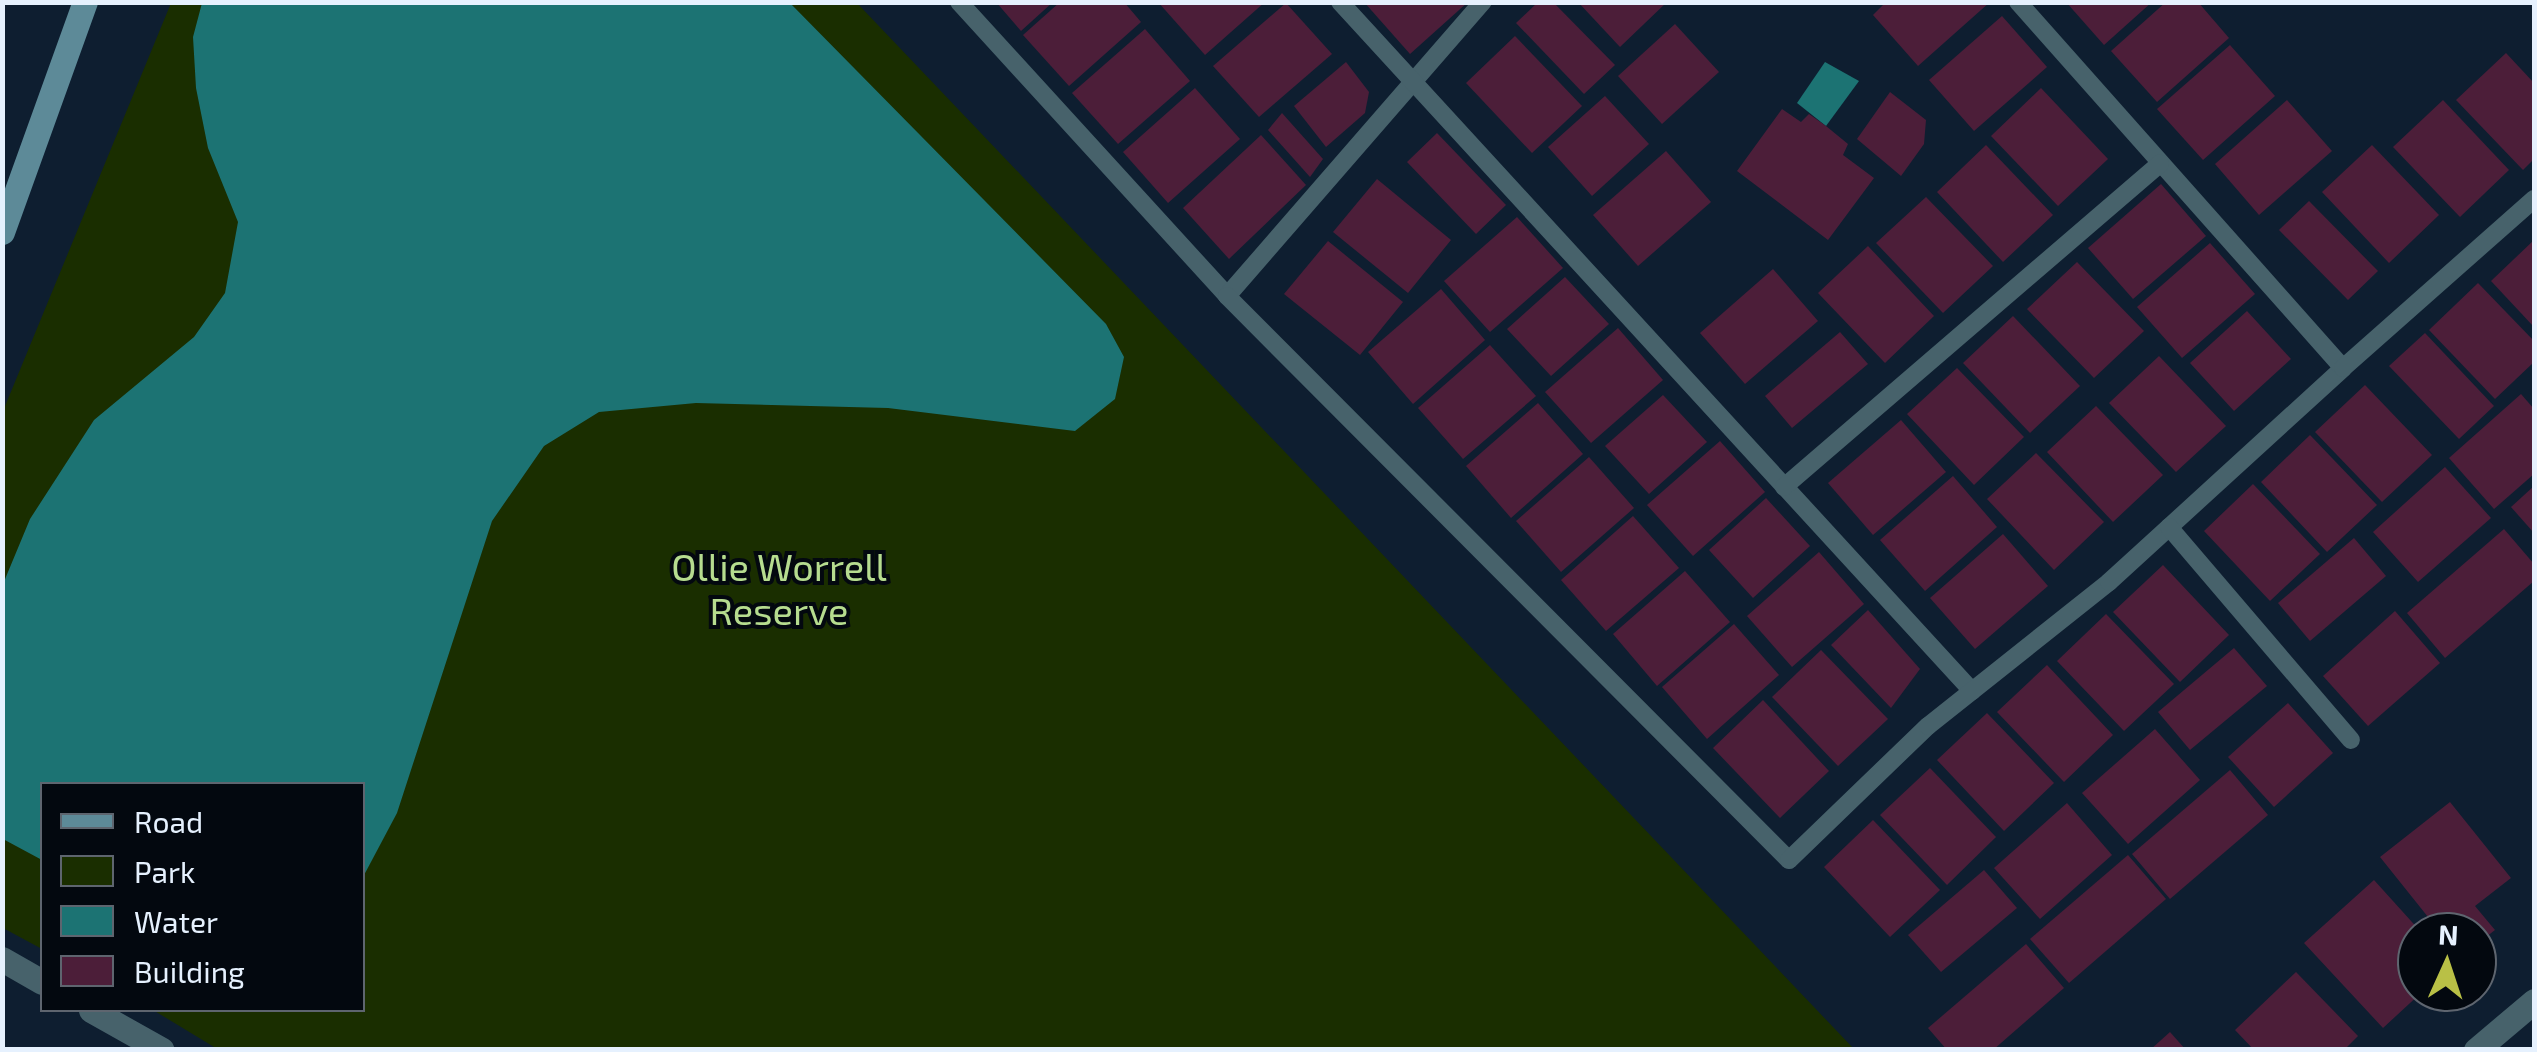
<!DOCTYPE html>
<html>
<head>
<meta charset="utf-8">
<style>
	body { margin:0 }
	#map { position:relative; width:2537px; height:1052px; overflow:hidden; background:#0e1e30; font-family:"Exo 2",sans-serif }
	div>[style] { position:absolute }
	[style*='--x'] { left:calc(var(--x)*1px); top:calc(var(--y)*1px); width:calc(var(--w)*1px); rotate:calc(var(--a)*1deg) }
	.green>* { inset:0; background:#1a2e00 }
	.water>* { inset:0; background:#1c7373 }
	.building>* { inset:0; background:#4c1e39 }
	.lane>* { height:18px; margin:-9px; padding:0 9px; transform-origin:9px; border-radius:9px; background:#47626b }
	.street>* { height:25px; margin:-12.5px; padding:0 12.5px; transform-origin:12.5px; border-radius:12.5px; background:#47626b }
	.secondary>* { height:25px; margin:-12.5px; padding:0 12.5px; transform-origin:12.5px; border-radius:12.5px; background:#5d8a98 }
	span { translate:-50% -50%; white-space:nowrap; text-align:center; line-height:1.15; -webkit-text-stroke:8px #03080f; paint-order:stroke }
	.park-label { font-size:38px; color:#b6dc8f }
	.frame { position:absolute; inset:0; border:5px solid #e6f1fe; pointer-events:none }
	.legend { position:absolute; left:40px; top:782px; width:325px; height:230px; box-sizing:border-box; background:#03080f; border:2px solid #5e656f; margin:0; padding:12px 18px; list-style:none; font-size:30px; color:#e6f1fe }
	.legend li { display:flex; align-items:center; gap:20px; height:50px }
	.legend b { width:50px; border:2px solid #5e656f }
	.north { position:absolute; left:2397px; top:912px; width:100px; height:100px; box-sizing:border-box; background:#03080f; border:2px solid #5e656f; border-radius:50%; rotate:3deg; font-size:28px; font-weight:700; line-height:40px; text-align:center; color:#e6f1fe }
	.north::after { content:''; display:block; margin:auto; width:35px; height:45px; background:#b9c046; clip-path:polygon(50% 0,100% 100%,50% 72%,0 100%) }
</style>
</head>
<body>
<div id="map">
	<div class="green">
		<i style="clip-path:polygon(171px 3px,857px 3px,1854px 1049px,219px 1050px,153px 1010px,362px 1010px,362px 784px,42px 784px,42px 949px,3px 928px,3px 411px)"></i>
	</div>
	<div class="water">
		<i style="clip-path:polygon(202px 3px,790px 3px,1106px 324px,1124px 357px,1115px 399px,1075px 431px,888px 408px,696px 403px,599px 412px,544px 446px,492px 521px,397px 813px,363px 877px,362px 784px,42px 784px,42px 860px,3px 839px,3px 584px,30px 519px,94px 420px,194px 337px,225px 293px,238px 222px,208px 148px,196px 88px,193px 37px)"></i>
		<i style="clip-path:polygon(1825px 62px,1859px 81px,1826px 126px,1797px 103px)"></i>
	</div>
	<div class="building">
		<i style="clip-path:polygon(996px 2px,1053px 2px,1021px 31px)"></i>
		<i style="clip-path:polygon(1060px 2px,1124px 2px,1141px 22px,1069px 86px,1023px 35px)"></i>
		<i style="clip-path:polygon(1158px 2px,1265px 2px,1205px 55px)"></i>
		<i style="clip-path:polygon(1364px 2px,1468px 2px,1410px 54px)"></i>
		<i style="clip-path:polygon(1578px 2px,1667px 2px,1620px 47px)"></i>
		<i style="clip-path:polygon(1886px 2px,1990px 2px,1918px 66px,1873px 15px)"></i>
		<i style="clip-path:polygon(2066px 2px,2152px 2px,2104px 45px)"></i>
		<i style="clip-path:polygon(2166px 2px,2198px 2px,2229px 38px,2157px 102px,2111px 51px)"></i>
		<i style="clip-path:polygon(1286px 3px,1332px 54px,1259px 117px,1213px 66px)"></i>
		<i style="clip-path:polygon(1537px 3px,1554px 3px,1615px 65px,1584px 94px,1516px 23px)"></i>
		<i style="clip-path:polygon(2002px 16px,2047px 67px,1974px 131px,1929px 80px)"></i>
		<i style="clip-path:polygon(1675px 24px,1719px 72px,1662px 124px,1618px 76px)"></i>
		<i style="clip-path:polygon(1145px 29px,1190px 81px,1118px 144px,1072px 93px)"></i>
		<i style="clip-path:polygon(1515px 36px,1582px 106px,1532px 153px,1466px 83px)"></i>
		<i style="clip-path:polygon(2230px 45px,2275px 96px,2203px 160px,2157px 109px)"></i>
		<i style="clip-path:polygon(2506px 53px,2534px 83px,2534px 159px,2523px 170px,2456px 100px)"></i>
		<i style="clip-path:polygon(1346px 62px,1369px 92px,1365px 113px,1326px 147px,1294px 106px)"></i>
		<i style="clip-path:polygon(1195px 88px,1240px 139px,1168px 203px,1123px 152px)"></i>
		<i style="clip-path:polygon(2041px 88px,2108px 159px,2058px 206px,1991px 136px)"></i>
		<i style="clip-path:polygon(1890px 92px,1926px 120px,1924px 144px,1901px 176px,1857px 139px)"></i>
		<i style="clip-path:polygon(1605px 96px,1649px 144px,1592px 196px,1548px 147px)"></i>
		<i style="clip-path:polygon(2287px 100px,2332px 151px,2259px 215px,2215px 164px)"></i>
		<i style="clip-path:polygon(2443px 100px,2509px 170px,2460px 217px,2393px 147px)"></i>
		<i style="clip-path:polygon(1782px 109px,1801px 122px,1809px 114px,1826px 126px,1848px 144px,1843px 155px,1874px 178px,1828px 240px,1737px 171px)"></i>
		<i style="clip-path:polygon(1282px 113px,1323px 159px,1310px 177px,1268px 130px)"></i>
		<i style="clip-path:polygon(1437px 133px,1506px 205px,1476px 234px,1407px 162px)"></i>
		<i style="clip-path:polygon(1261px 135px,1306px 185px,1229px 259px,1183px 208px)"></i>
		<i style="clip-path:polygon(1986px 145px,2053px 215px,2003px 262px,1937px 192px)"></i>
		<i style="clip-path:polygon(2372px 145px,2439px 215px,2389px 263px,2322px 192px)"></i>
		<i style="clip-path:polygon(1666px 151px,1711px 202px,1638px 266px,1593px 215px)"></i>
		<i style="clip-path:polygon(1377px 179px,1451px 240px,1408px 293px,1333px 232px)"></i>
		<i style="clip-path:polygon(2161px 184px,2206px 236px,2133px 299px,2088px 248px)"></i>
		<i style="clip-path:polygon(1926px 197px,1993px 266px,1943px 313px,1876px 243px)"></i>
		<i style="clip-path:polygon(2309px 201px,2378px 271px,2348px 300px,2279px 230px)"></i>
		<i style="clip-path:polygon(1517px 217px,1563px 268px,1490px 332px,1444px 281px)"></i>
		<i style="clip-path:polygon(2534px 240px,2534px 327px,2491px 281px)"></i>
		<i style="clip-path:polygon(1328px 241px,1403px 302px,1360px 355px,1284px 294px)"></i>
		<i style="clip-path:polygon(2210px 243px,2255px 294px,2182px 358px,2137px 307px)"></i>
		<i style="clip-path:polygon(1868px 246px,1934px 316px,1885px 363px,1818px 293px)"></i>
		<i style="clip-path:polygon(2077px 262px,2144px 331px,2094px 378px,2027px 309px)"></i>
		<i style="clip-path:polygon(1773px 269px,1818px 321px,1745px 384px,1700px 333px)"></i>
		<i style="clip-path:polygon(1565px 277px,1609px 324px,1551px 376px,1507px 329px)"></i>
		<i style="clip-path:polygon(2478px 283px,2534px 341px,2534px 362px,2495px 399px,2429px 330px)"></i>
		<i style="clip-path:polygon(1441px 289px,1485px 340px,1413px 404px,1368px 352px)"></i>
		<i style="clip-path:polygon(2247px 311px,2291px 359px,2234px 411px,2190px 363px)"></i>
		<i style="clip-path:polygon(2013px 316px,2080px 386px,2030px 433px,1963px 363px)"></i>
		<i style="clip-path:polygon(1618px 328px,1663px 380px,1591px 443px,1545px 392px)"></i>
		<i style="clip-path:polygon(1840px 332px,1868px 364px,1792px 428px,1765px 396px)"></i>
		<i style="clip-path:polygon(2425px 333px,2494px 406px,2459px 439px,2389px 366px)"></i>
		<i style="clip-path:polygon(1490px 345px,1536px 396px,1463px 459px,1418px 408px)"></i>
		<i style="clip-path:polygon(2159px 356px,2226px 426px,2176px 472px,2109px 403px)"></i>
		<i style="clip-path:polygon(1957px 368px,2024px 437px,1974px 485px,1907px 414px)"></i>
		<i style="clip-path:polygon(2365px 385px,2432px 455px,2382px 502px,2315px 432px)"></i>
		<i style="clip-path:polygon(2521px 394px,2534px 409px,2534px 474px,2494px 509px,2449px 458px)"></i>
		<i style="clip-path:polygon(1663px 395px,1707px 442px,1649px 494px,1605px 446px)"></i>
		<i style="clip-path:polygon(1538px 403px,1583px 454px,1511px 518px,1466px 466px)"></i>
		<i style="clip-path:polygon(2096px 406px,2163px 475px,2113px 522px,2047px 452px)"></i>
		<i style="clip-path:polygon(1901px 420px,1946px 472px,1873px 535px,1828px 483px)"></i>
		<i style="clip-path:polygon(2310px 435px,2377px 505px,2327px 552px,2261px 482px)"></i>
		<i style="clip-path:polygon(1720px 441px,1765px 492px,1693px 556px,1647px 505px)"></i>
		<i style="clip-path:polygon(2036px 453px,2104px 522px,2054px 570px,1987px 499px)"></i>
		<i style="clip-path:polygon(1589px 457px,1634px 508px,1561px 572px,1516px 521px)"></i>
		<i style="clip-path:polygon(2445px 467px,2491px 518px,2418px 582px,2373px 532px)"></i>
		<i style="clip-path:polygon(1953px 476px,1997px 527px,1925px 591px,1880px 540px)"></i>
		<i style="clip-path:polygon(2253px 484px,2320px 554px,2270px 601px,2204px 531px)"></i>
		<i style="clip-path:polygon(2534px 486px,2534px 533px,2511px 507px)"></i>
		<i style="clip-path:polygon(1766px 498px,1810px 546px,1753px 598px,1709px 550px)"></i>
		<i style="clip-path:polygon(1633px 516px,1679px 568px,1606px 631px,1561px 580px)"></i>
		<i style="clip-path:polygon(2504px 529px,2534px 564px,2534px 581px,2445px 658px,2407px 613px)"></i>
		<i style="clip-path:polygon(2003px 534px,2048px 586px,1975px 649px,1930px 598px)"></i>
		<i style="clip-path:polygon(2354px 538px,2386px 576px,2310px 641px,2278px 603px)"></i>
		<i style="clip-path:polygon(1819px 552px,1864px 604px,1792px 667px,1747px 616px)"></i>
		<i style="clip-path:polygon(2163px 565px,2229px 635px,2180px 682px,2113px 612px)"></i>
		<i style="clip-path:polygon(1685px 571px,1730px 622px,1657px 686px,1613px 634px)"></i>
		<i style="clip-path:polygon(1868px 610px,1920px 669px,1891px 708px,1831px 645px)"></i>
		<i style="clip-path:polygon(2395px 611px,2440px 663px,2368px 726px,2323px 676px)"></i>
		<i style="clip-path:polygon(2106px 614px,2174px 684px,2124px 731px,2057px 661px)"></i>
		<i style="clip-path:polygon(1734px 624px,1779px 675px,1707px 739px,1662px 687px)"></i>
		<i style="clip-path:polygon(2234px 648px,2267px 686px,2190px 750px,2158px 712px)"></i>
		<i style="clip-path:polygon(1821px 650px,1888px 719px,1838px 766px,1772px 697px)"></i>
		<i style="clip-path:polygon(2047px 665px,2113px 735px,2064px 782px,1997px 712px)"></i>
		<i style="clip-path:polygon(1763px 700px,1829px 771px,1780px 818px,1713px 748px)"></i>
		<i style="clip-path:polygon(2288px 703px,2333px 753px,2274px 807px,2228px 757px)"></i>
		<i style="clip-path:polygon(1987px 713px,2054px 783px,2004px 831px,1937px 760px)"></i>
		<i style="clip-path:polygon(2155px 729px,2200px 780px,2128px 844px,2082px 793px)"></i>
		<i style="clip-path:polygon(1930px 768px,1996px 837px,1947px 885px,1880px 815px)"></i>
		<i style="clip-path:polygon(2230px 770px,2268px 815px,2170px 899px,2132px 854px)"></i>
		<i style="clip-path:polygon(2450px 802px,2511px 878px,2475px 906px,2495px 930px,2477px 944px,2477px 932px,2440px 932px,2380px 857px)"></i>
		<i style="clip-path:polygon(2067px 803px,2112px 855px,2040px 919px,1994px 868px)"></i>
		<i style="clip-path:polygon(1873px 820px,1940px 890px,1890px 937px,1824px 867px)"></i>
		<i style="clip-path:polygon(2128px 855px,2166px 899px,2069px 983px,2030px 939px)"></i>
		<i style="clip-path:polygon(1984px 870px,2017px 908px,1941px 972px,1908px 935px)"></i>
		<i style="clip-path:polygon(2374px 880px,2421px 932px,2415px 960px,2422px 992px,2383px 1028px,2304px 943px)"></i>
		<i style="clip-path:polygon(2026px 944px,2064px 988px,1993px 1050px,1947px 1050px,1928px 1028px)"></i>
		<i style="clip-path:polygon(2296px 972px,2358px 1036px,2344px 1050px,2254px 1050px,2235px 1030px)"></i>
		<i style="clip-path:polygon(2170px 1032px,2186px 1050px,2150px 1050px)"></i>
	</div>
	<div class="lane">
		<i style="--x:959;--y:2;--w:398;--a:47.6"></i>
		<i style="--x:1227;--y:296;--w:390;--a:-49"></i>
		<i style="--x:1340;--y:2;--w:935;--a:47.47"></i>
		<i style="--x:1227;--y:296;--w:796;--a:45.1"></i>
		<i style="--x:1789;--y:860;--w:193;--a:-44"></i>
		<i style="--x:1928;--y:726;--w:231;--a:-38.5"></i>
		<i style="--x:2109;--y:582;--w:317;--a:-42.4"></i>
		<i style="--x:2343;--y:368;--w:489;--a:-131.6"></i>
		<i style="--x:2343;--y:368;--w:255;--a:-41.5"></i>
		<i style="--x:1784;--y:487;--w:496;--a:-40.7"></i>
		<i style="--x:2169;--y:527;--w:280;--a:49.5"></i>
	</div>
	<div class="street">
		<i style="--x:2;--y:959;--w:46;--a:29.9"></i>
		<i style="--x:91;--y:1010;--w:81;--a:29.4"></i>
		<i style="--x:2476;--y:1050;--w:76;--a:-40.2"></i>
	</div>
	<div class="secondary">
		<i style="--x:2;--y:232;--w:245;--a:-70.2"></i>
	</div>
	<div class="park-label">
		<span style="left:779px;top:589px">Ollie Worrell<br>Reserve</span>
	</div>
	<div class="frame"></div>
	<ul class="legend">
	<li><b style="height:12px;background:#5d8a98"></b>Road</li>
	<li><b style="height:28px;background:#1a2e00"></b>Park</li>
	<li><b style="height:28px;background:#1c7373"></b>Water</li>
	<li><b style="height:28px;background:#4c1e39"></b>Building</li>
	</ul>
	<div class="north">N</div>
</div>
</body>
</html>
